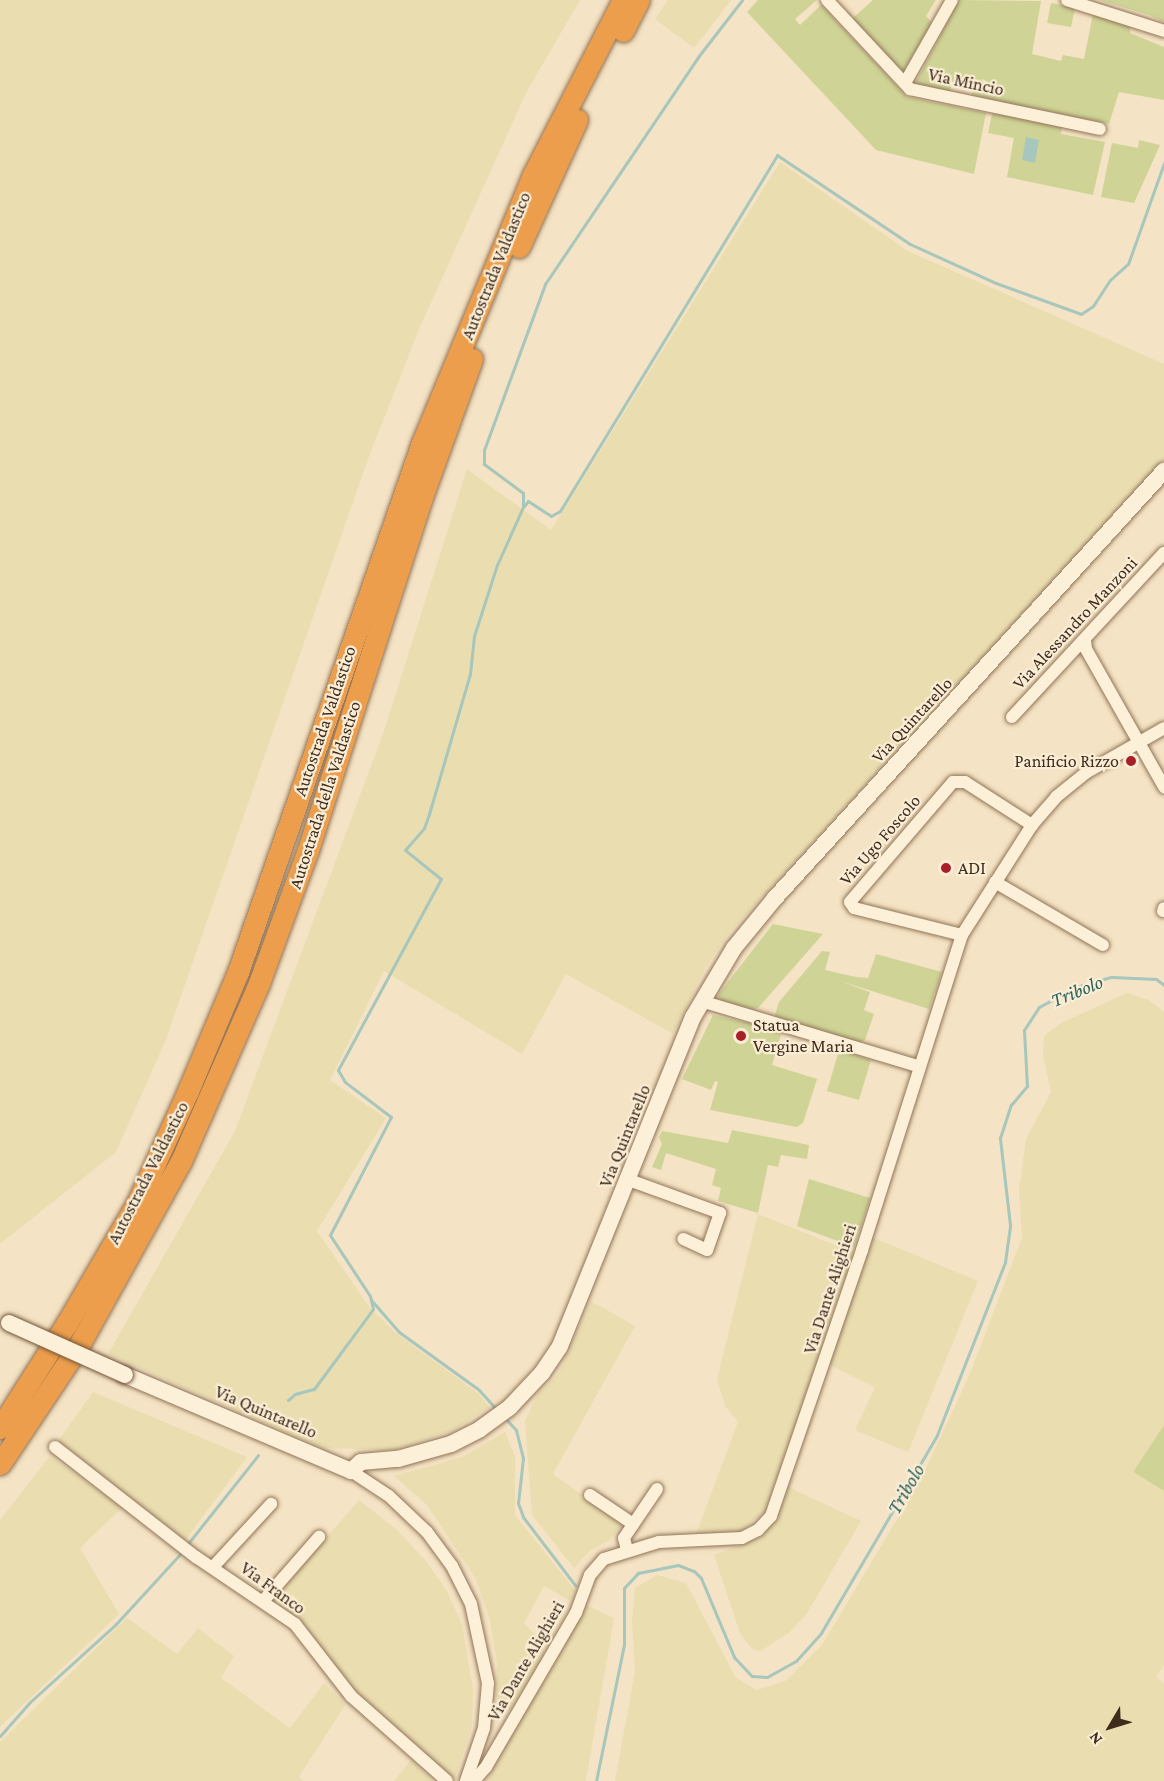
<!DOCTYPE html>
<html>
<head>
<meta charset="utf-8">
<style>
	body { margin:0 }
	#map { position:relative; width:1164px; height:1781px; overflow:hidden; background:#f4e3c4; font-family:"Crimson Pro",serif }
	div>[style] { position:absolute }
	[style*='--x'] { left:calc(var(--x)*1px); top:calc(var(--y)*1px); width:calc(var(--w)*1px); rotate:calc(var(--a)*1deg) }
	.farmland>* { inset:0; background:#eadeb1 }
	.green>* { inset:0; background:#cfd496 }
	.water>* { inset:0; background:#a7c6bc }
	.stream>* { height:3px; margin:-1.5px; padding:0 1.5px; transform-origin:1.5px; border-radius:1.5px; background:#a7c6bc }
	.roads { filter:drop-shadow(0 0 2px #917458) drop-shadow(0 0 2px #917458) }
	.street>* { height:12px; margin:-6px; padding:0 6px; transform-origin:6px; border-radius:6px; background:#fdf0d9 }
	.secondary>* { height:16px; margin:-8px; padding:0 8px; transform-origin:8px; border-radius:8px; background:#fdf0d9 }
	.highway>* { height:21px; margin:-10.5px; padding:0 10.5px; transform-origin:10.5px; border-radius:10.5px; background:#ec9e4c }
	.bridges { filter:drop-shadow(0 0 2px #73543b) drop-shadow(0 0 2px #73543b) }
	.secondary-bridge>* { height:16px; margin:-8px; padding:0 8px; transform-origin:8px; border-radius:8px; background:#fdf0d9 }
	.dots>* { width:16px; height:16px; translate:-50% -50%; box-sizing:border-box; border:3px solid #faedd5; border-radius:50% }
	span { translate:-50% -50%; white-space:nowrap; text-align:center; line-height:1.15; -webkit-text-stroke:4.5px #faedd5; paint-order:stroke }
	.street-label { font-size:18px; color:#402c1d }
	.poi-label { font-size:18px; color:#402c1d }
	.right { translate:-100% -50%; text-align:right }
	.left { translate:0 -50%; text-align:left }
	.water-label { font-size:20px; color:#2b615b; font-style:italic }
	.north { position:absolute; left:1080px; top:1697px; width:60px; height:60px; -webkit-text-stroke:4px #faedd5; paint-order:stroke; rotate:232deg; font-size:16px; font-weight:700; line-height:24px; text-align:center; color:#402c1d }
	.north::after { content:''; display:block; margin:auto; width:21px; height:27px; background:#402c1d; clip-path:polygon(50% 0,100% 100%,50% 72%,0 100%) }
</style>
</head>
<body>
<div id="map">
	<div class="farmland">
		<i style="clip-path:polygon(0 0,580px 0,527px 91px,419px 329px,368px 459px,165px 1042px,116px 1152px,0 1244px)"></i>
		<i style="clip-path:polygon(668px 0,731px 0,694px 48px,655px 19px)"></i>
		<i style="clip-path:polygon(780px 162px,908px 251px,1164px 364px,1164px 459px,729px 933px,705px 968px,673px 1034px,566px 974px,522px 1054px,384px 971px,330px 1080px,386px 1118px,317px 1231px,370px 1308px,396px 1333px,479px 1394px,489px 1407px,453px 1431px,393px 1450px,322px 1448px,108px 1354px,235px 1131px,384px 731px,467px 469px,551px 530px)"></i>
		<i style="clip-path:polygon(1127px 993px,1149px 1000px,1164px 1012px,1164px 1425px,1133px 1472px,1164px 1491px,1164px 1665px,1156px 1677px,1164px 1683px,1164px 1781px,615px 1781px,635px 1671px,632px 1619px,635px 1588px,657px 1575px,686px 1583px,736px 1678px,757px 1690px,785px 1681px,822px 1645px,920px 1481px,969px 1376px,1022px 1238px,1019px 1190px,1026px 1139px,1051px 1092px,1043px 1055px,1044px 1036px,1061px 1023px)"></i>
		<i style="clip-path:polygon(758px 1214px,855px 1253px,766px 1510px,740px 1532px,696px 1534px,738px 1422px,725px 1406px,717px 1379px)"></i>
		<i style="clip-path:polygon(869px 1236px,978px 1281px,908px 1452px,855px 1430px,875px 1387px,826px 1363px)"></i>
		<i style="clip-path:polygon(591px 1301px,635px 1326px,553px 1474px,622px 1524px,610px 1540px,590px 1551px,574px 1568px,532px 1515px,525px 1421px,537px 1395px,558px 1374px)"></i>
		<i style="clip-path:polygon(93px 1392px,247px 1457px,184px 1542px,58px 1448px,59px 1440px)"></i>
		<i style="clip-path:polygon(505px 1432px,515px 1456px,515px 1515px,575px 1590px,570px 1601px,544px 1586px,524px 1623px,543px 1643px,544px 1654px,510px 1710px,496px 1697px,497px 1663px,489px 1616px,475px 1578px,427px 1505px,394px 1476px,462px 1457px)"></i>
		<i style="clip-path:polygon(50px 1456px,123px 1507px,80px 1548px,119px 1614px,0 1727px,0 1520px)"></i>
		<i style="clip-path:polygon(786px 1486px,861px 1521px,806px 1615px,790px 1632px,761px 1651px,752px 1649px,740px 1633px,714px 1555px,747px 1542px)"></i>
		<i style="clip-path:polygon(359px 1500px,396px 1529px,425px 1560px,447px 1591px,462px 1624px,473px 1690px,472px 1726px,454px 1781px,357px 1696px,328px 1662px,314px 1637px,274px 1598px)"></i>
		<i style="clip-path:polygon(584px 1604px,614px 1618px,586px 1781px,486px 1781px,563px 1648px)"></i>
		<i style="clip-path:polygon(127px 1618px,177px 1654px,198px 1628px,234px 1656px,221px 1678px,290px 1728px,324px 1683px,345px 1705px,299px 1777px,304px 1781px,0 1781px,0 1742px)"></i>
		<i style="clip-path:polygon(411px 1760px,433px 1781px,394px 1781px)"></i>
	</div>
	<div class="green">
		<i style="clip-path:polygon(758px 0,817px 0,795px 19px,800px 25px,821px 5px,907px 97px,986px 113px,974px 174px,876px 150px,747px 12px)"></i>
		<i style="clip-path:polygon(873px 0,936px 0,926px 16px,932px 23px,904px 70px,900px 70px,852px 19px)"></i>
		<i style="clip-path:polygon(959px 0,1041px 1px,1032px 54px,1061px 61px,1063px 55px,1084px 59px,1093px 14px,1130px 25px,1130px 33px,1164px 47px,1164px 100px,1119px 92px,1109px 124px,972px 96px,973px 88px,952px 83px,950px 92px,919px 85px,916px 82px)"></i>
		<i style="clip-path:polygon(1099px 0,1164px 0,1164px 22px,1149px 15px)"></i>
		<i style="clip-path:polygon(1051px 3px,1075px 8px,1071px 27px,1047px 23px)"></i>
		<i style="clip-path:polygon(997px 113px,1062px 127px,1061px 134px,1105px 142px,1093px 195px,1007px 177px,1014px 138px,988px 133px,992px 114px)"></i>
		<i style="clip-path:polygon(1139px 140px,1160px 145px,1134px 203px,1101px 197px,1112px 143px,1138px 148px)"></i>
		<i style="clip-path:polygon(773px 924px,823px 934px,758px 1008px,749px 1010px,721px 1003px,718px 995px)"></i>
		<i style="clip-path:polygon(822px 951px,830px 952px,825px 970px,856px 977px,868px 978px,876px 954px,942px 972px,929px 1009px,840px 981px,870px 992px,864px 1010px,874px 1014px,865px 1040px,859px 1043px,774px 1018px,779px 1002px)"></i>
		<i style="clip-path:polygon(713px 1015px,782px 1031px,772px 1065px,817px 1079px,803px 1123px,797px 1127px,710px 1110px,718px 1082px,715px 1081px,711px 1090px,682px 1079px)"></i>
		<i style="clip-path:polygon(843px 1051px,871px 1060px,859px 1100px,827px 1091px,838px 1054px)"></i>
		<i style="clip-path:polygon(732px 1130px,809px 1145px,807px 1159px,781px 1155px,778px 1167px,768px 1165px,758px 1213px,718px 1201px,721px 1188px,712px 1185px,716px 1169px,666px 1153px,661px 1170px,652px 1167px,662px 1144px,659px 1138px,662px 1131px,728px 1143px)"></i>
		<i style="clip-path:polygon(809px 1179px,870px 1198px,854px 1247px,797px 1226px)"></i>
		<i style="clip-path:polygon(1164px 1425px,1164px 1491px,1133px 1472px)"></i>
	</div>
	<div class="water">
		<i style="clip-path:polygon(1026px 137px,1039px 140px,1035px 163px,1022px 160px)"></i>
	</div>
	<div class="stream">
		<i style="--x:524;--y:506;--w:6;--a:-51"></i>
		<i style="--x:528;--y:501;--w:27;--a:33"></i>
		<i style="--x:551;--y:516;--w:10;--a:-29"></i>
		<i style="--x:560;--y:511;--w:417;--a:-58.6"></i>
		<i style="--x:777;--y:155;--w:160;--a:33.8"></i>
		<i style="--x:910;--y:244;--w:94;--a:24.4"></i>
		<i style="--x:996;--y:283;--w:90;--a:20"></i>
		<i style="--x:1081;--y:314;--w:14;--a:-34"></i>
		<i style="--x:1093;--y:306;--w:31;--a:-57"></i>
		<i style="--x:1110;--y:280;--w:24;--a:-42"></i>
		<i style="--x:1128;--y:264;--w:107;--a:-70.4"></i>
		<i style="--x:372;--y:1301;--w:41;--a:48.9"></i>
		<i style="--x:399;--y:1332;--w:99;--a:35.9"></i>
		<i style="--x:479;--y:1390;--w:27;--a:48"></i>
		<i style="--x:288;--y:1400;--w:9;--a:-41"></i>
		<i style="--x:295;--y:1394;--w:20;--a:-15"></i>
		<i style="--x:314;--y:1389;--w:99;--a:-53.6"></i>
		<i style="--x:373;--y:1309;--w:13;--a:-103"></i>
		<i style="--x:370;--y:1296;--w:73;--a:-123.3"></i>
		<i style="--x:330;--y:1235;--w:133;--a:-62.7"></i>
		<i style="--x:391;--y:1117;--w:58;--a:-142.7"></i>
		<i style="--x:345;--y:1082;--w:14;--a:-120"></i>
		<i style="--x:338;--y:1070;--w:217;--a:-61.7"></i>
		<i style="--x:441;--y:879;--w:46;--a:-141.1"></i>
		<i style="--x:405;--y:850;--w:29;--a:-49"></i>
		<i style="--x:424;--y:828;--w:15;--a:-70"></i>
		<i style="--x:429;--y:814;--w:146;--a:-73.7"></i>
		<i style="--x:470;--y:674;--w:38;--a:-84"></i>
		<i style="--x:474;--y:636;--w:75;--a:-72.1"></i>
		<i style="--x:497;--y:565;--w:64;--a:-65.9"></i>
		<i style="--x:523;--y:507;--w:14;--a:-90"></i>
		<i style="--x:523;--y:493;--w:49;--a:-143.4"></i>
		<i style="--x:484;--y:464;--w:14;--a:-90"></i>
		<i style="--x:484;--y:450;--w:177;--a:-69.8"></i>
		<i style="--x:545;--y:284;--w:274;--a:-56"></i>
		<i style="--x:698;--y:57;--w:72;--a:-52.3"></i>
		<i style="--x:504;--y:1417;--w:18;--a:47"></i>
		<i style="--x:516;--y:1430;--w:29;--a:76"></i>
		<i style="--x:523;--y:1458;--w:45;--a:96.3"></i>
		<i style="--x:518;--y:1503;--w:15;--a:70"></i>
		<i style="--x:523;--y:1517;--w:86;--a:52.6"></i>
		<i style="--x:186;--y:1546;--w:116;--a:-51.6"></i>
		<i style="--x:0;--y:1736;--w:45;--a:-48.6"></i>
		<i style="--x:30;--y:1702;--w:116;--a:-42.2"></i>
		<i style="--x:116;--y:1624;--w:98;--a:-47.5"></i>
		<i style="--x:596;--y:1781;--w:139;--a:-78.4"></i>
		<i style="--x:624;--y:1645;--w:57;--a:-90"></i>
		<i style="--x:624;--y:1588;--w:21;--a:-47"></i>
		<i style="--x:638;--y:1573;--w:41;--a:-11.3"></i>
		<i style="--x:678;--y:1565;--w:17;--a:21"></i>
		<i style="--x:694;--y:1571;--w:10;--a:45"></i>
		<i style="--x:701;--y:1578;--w:86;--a:67.3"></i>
		<i style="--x:734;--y:1657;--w:26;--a:47"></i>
		<i style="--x:752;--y:1676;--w:15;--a:4"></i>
		<i style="--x:767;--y:1677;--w:33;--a:-29"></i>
		<i style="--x:796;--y:1661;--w:38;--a:-48"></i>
		<i style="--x:821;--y:1633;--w:229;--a:-59.6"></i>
		<i style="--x:937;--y:1435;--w:186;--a:-68.5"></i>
		<i style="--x:1005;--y:1262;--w:37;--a:-82"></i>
		<i style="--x:1010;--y:1225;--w:88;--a:-96.6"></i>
		<i style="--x:1000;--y:1138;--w:35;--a:-72"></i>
		<i style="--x:1011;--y:1105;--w:25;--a:-50"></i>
		<i style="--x:1027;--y:1086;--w:56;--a:-93.1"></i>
		<i style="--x:1024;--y:1030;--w:27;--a:-57"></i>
		<i style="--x:1039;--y:1007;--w:42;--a:-28.4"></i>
		<i style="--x:1076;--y:987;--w:37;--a:-16"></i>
		<i style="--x:1112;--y:977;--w:44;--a:2.6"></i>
		<i style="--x:1156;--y:979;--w:10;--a:37"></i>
	</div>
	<div class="roads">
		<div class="street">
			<i style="--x:827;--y:0;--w:122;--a:47"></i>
			<i style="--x:910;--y:89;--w:194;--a:11.9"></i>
			<i style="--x:1067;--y:0;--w:102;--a:17.7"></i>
			<i style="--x:905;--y:83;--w:95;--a:-60.5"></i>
			<i style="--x:1085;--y:640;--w:9;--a:84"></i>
			<i style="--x:1086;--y:649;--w:159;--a:60.5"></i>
			<i style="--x:1012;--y:717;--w:224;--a:-47.2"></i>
			<i style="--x:995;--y:882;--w:125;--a:30.3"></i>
			<i style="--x:1163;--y:911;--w:3;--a:-72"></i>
			<i style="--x:962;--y:935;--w:111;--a:-166"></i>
			<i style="--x:854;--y:908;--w:7;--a:-124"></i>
			<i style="--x:850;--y:902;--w:158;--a:-49.4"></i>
			<i style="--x:953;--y:782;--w:12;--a:0"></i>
			<i style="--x:965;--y:782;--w:80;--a:32.7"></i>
			<i style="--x:701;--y:1001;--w:227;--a:16.7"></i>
			<i style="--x:629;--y:1180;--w:97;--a:19.9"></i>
			<i style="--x:720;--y:1213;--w:39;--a:109"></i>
			<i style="--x:707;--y:1250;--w:26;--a:-155"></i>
			<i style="--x:55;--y:1447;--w:179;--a:38"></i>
			<i style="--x:196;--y:1557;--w:120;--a:34.1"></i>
			<i style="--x:295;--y:1624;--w:91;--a:52.1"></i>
			<i style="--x:351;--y:1696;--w:128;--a:41.5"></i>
			<i style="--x:351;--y:1471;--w:45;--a:33.3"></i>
			<i style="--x:389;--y:1496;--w:52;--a:43.5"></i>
			<i style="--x:427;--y:1532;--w:42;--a:53.7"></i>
			<i style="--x:452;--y:1566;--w:42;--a:63.4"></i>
			<i style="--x:471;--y:1604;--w:81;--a:77.9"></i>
			<i style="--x:488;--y:1683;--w:45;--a:95.1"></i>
			<i style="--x:484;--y:1728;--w:56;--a:108.8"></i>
			<i style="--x:590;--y:1495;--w:52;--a:34"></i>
			<i style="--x:627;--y:1550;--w:12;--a:-104"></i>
			<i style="--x:624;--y:1538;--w:59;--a:-56"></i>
			<i style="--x:213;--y:1567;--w:86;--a:-47.4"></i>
			<i style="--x:264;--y:1600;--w:84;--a:-48.9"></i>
			<i style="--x:469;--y:1776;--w:9;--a:0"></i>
			<i style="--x:478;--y:1776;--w:12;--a:-48"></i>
			<i style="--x:486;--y:1767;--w:178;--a:-59.7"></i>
			<i style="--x:576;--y:1613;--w:40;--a:-69.8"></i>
			<i style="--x:590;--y:1575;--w:21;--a:-49"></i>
			<i style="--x:604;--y:1559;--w:58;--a:-17.2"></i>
			<i style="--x:659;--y:1542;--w:83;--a:-2.8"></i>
			<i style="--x:742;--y:1538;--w:18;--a:-27"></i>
			<i style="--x:758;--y:1530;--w:19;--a:-47"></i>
			<i style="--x:771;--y:1516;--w:281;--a:-71.1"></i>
			<i style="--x:862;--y:1250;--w:330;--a:-72.4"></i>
			<i style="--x:962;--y:935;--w:130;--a:-57.5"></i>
			<i style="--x:1032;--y:825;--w:37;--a:-49"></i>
			<i style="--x:1056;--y:797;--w:40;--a:-39"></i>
			<i style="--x:1087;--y:772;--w:89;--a:-29.7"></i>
		</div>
		<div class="secondary">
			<i style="--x:125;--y:1375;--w:246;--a:23"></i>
			<i style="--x:351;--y:1471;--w:13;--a:-42"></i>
			<i style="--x:361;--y:1462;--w:37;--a:-5"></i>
			<i style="--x:398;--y:1459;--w:55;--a:-15.8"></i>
			<i style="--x:451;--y:1444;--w:33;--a:-27"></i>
			<i style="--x:480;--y:1429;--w:37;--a:-36"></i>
			<i style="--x:510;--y:1407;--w:47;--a:-46.7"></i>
			<i style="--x:542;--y:1373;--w:32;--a:-56"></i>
			<i style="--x:560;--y:1346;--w:355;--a:-68"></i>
			<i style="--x:693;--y:1017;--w:80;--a:-59.3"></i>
			<i style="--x:734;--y:948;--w:65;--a:-50.6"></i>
			<i style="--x:775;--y:898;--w:578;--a:-47.67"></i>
		</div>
		<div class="highway">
			<i style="--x:623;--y:31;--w:35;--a:-63"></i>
			<i style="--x:519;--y:247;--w:140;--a:-65.5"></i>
			<i style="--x:79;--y:1345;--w:210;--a:-61"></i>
			<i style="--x:181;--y:1161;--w:194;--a:-66.3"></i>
			<i style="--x:259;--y:983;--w:142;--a:-69.8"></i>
			<i style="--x:308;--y:850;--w:371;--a:-72.1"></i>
			<i style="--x:422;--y:497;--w:147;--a:-70.1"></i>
			<i style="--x:0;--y:1428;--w:125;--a:-57.5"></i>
			<i style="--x:67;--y:1323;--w:139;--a:-59.7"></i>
			<i style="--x:137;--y:1203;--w:123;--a:-65.5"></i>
			<i style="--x:188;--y:1091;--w:129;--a:-67.2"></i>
			<i style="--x:238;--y:972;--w:560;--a:-70.82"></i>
			<i style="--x:422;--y:443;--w:290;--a:-67.5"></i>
			<i style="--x:533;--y:175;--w:197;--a:-62.8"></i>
			<i style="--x:0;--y:1464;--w:126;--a:-56.3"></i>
		</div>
	</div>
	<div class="bridges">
		<div class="secondary-bridge">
			<i style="--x:9;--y:1323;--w:127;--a:24.1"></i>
		</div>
	</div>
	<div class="dots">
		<i style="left:1131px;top:761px;background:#a82027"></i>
		<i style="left:946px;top:868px;background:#a82027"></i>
		<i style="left:741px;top:1036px;background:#a82027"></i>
	</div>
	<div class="street-label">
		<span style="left:966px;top:82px;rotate:12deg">Via Mincio</span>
		<span style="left:496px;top:266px;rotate:-68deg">Autostrada Valdastico</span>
		<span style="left:1075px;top:623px;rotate:-47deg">Via Alessandro Manzoni</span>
		<span style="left:912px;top:720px;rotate:-47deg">Via Quintarello</span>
		<span style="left:325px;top:721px;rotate:-71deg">Autostrada Valdastico</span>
		<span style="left:325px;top:795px;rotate:-72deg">Autostrada della Valdastico</span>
		<span style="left:880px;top:840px;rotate:-49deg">Via Ugo Foscolo</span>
		<span style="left:625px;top:1136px;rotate:-68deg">Via Quintarello</span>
		<span style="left:148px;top:1173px;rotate:-63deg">Autostrada Valdastico</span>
		<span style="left:830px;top:1289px;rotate:-72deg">Via Dante Alighieri</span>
		<span style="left:266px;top:1412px;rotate:23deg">Via Quintarello</span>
		<span style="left:273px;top:1588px;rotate:36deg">Via Franco</span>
		<span style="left:526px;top:1661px;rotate:-60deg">Via Dante Alighieri</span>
	</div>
	<div class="poi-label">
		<span class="right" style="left:1119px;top:761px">Panificio Rizzo</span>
		<span class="left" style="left:958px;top:868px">ADI</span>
		<span class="left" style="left:753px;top:1036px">Statua<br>Vergine Maria</span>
	</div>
	<div class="water-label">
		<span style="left:1077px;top:991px;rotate:-22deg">Tribolo</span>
		<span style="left:906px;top:1489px;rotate:-60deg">Tribolo</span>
	</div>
	<div class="north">N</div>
</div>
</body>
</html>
